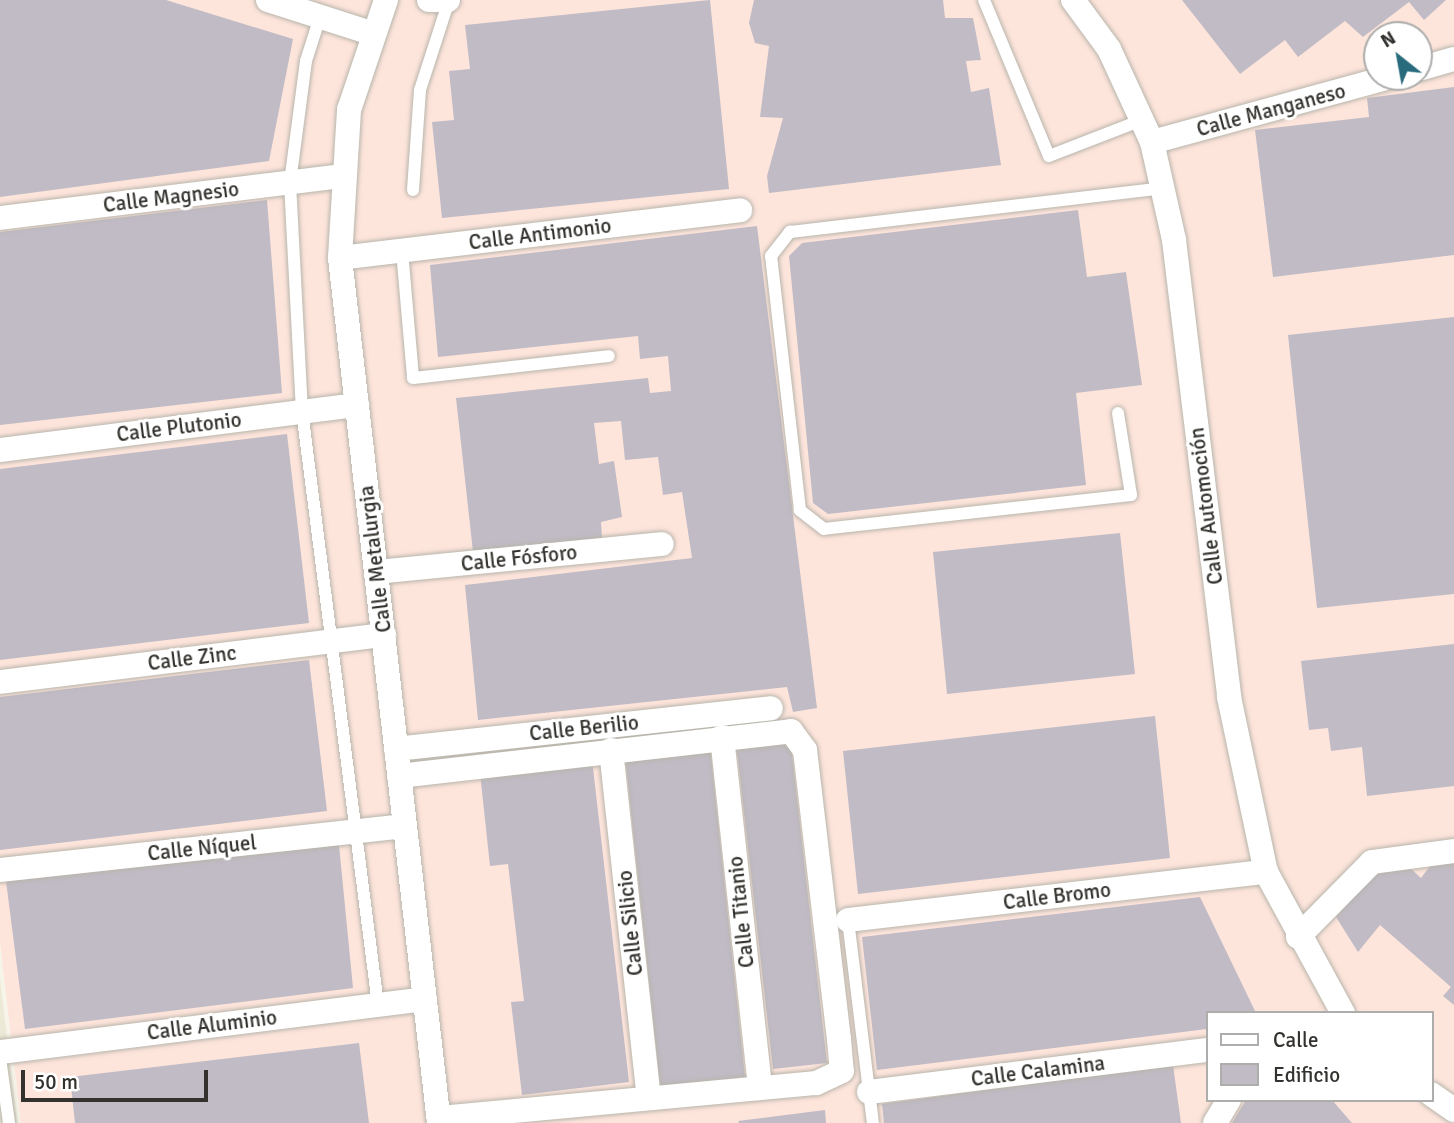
<!DOCTYPE html>
<html>
<head>
<meta charset="utf-8">
<style>
	body { margin:0 }
	#map { position:relative; width:1454px; height:1123px; overflow:hidden; background:#f7f5ea; font-family:Signika,sans-serif }
	div>[style] { position:absolute }
	[style*='--x'] { left:calc(var(--x)*1px); top:calc(var(--y)*1px); width:calc(var(--w)*1px); rotate:calc(var(--a)*1deg) }
	.built>* { inset:0; background:#ede9d7 }
	.industrial>* { inset:0; background:#fee5dc }
	.building>* { inset:0; background:#c0bbc5 }
	.roads { filter:drop-shadow(0 0 2px #b8b5ab) drop-shadow(0 0 2px #b8b5ab) }
	.lane>* { height:12px; margin:-6px; padding:0 6px; transform-origin:6px; border-radius:6px; background:#fff }
	.street>* { height:24px; margin:-12px; padding:0 12px; transform-origin:12px; border-radius:12px; background:#fff }
	span { translate:-50% -50%; white-space:nowrap; text-align:center; line-height:1.15; -webkit-text-stroke:6px #fff; paint-order:stroke }
	.street-label { font-size:21px; color:#33322e }
	.legend { position:absolute; left:1206px; top:1011px; width:228px; height:91px; box-sizing:border-box; background:#fff; border:2px solid #adadab; margin:0; padding:9px 12px; list-style:none; font-size:21px; color:#33322e }
	.legend li { display:flex; align-items:center; gap:14px; height:35px }
	.legend b { width:35px; border:2px solid #adadab }
	.north { position:absolute; left:1363px; top:21px; width:70px; height:70px; box-sizing:border-box; background:#fff; border:2px solid #adadab; border-radius:50%; rotate:329deg; font-size:19px; font-weight:700; line-height:28px; text-align:center; color:#33322e }
	.north::after { content:''; display:block; margin:auto; width:24px; height:32px; background:#286b7d; clip-path:polygon(50% 0,100% 100%,50% 72%,0 100%) }
	.scale { position:absolute; left:21px; top:1070px; width:187px; height:32px; box-sizing:border-box; border:4px solid #33322e; border-top:0; padding-left:9px; font-size:21px; line-height:24px; white-space:nowrap; color:#33322e; -webkit-text-stroke:5px #fff; paint-order:stroke }
</style>
</head>
<body>
<div id="map">
	<div class="built">
		<i style="clip-path:polygon(0 978px,17px 1123px,0 1123px)"></i>
	</div>
	<div class="industrial">
		<i style="clip-path:polygon(evenodd,0 0,1454px 0,1454px 1123px,21px 1123px,0 943px,0 0,1377px 35px,1419px 35px,1419px 77px,1377px 77px,1377px 35px,0 0,1207px 1013px,1431px 1013px,1431px 1100px,1207px 1100px,1207px 1013px)"></i>
	</div>
	<div class="building">
		<i style="clip-path:polygon(0 0,166px 0,293px 39px,269px 161px,0 197px)"></i>
		<i style="clip-path:polygon(710px 0,729px 189px,442px 218px,432px 122px,454px 120px,449px 71px,470px 69px,465px 25px)"></i>
		<i style="clip-path:polygon(754px 0,943px 0,945px 18px,973px 18px,981px 60px,966px 61px,971px 92px,989px 88px,1001px 165px,769px 193px,767px 176px,783px 118px,760px 117px,769px 46px,755px 43px,749px 23px)"></i>
		<i style="clip-path:polygon(1182px 0,1446px 0,1424px 20px,1409px 2px,1363px 37px,1345px 21px,1298px 57px,1285px 40px,1240px 74px)"></i>
		<i style="clip-path:polygon(1454px 87px,1454px 255px,1273px 277px,1255px 130px,1369px 117px,1367px 98px)"></i>
		<i style="clip-path:polygon(267px 200px,282px 393px,0 425px,0 232px)"></i>
		<i style="clip-path:polygon(1078px 210px,1087px 277px,1126px 272px,1142px 385px,1076px 393px,1086px 485px,828px 514px,813px 503px,789px 256px,802px 243px)"></i>
		<i style="clip-path:polygon(757px 226px,817px 708px,793px 712px,787px 687px,478px 720px,465px 585px,692px 558px,682px 492px,663px 495px,658px 457px,625px 460px,621px 421px,594px 423px,599px 464px,614px 461px,622px 517px,601px 522px,602px 538px,473px 552px,456px 398px,648px 378px,650px 393px,671px 391px,668px 356px,640px 359px,638px 336px,438px 357px,430px 265px)"></i>
		<i style="clip-path:polygon(1454px 317px,1454px 594px,1317px 608px,1288px 335px)"></i>
		<i style="clip-path:polygon(287px 434px,309px 623px,0 660px,0 469px)"></i>
		<i style="clip-path:polygon(1120px 533px,1135px 674px,947px 694px,933px 552px)"></i>
		<i style="clip-path:polygon(1454px 644px,1454px 786px,1367px 796px,1362px 747px,1331px 751px,1328px 728px,1309px 730px,1301px 661px)"></i>
		<i style="clip-path:polygon(309px 660px,327px 811px,0 850px,0 697px)"></i>
		<i style="clip-path:polygon(1155px 716px,1170px 858px,858px 894px,843px 751px)"></i>
		<i style="clip-path:polygon(790px 736px,827px 1063px,773px 1069px,736px 742px)"></i>
		<i style="clip-path:polygon(710px 746px,745px 1077px,660px 1086px,625px 755px)"></i>
		<i style="clip-path:polygon(592px 759px,629px 1082px,522px 1095px,511px 1002px,524px 1001px,508px 864px,490px 866px,480px 773px)"></i>
		<i style="clip-path:polygon(339px 845px,353px 988px,25px 1029px,6px 881px)"></i>
		<i style="clip-path:polygon(1454px 863px,1454px 1005px,1443px 996px,1451px 987px,1380px 925px,1358px 952px,1336px 917px,1378px 870px,1409px 867px,1421px 878px,1430px 866px)"></i>
		<i style="clip-path:polygon(1200px 897px,1256px 1013px,1207px 1013px,1207px 1029px,877px 1070px,862px 937px)"></i>
		<i style="clip-path:polygon(359px 1043px,369px 1123px,75px 1123px,70px 1077px)"></i>
		<i style="clip-path:polygon(1173px 1065px,1181px 1123px,884px 1123px,882px 1104px)"></i>
		<i style="clip-path:polygon(1246px 1100px,1332px 1100px,1352px 1123px,1232px 1123px)"></i>
		<i style="clip-path:polygon(825px 1110px,826px 1123px,739px 1123px,738px 1121px)"></i>
	</div>
	<div class="roads">
		<div class="lane">
			<i style="--x:984;--y:0;--w:169;--a:67.4"></i>
			<i style="--x:1049;--y:156;--w:100;--a:-21.2"></i>
			<i style="--x:320;--y:17;--w:46;--a:107.7"></i>
			<i style="--x:306;--y:61;--w:123;--a:97.5"></i>
			<i style="--x:290;--y:183;--w:228;--a:87"></i>
			<i style="--x:302;--y:411;--w:599;--a:82.71"></i>
			<i style="--x:413;--y:190;--w:100;--a:-86"></i>
			<i style="--x:420;--y:90;--w:95;--a:-72.1"></i>
			<i style="--x:402;--y:251;--w:127;--a:85"></i>
			<i style="--x:413;--y:378;--w:197;--a:-6.4"></i>
			<i style="--x:1118;--y:413;--w:83;--a:81"></i>
			<i style="--x:1131;--y:495;--w:309;--a:173.7"></i>
			<i style="--x:824;--y:529;--w:31;--a:-142"></i>
			<i style="--x:800;--y:510;--w:256;--a:-96.5"></i>
			<i style="--x:771;--y:256;--w:31;--a:-52"></i>
			<i style="--x:790;--y:232;--w:375;--a:-6.7"></i>
			<i style="--x:848;--y:920;--w:205;--a:83"></i>
			<i style="--x:0;--y:1058;--w:66;--a:82.1"></i>
		</div>
		<div class="street">
			<i style="--x:268;--y:0;--w:111;--a:17.8"></i>
			<i style="--x:386;--y:0;--w:116;--a:108.6"></i>
			<i style="--x:349;--y:110;--w:148;--a:93.5"></i>
			<i style="--x:340;--y:258;--w:871;--a:83.47"></i>
			<i style="--x:429;--y:0;--w:19;--a:0"></i>
			<i style="--x:1073;--y:0;--w:61;--a:53.7"></i>
			<i style="--x:1109;--y:49;--w:102;--a:65.2"></i>
			<i style="--x:1152;--y:142;--w:100;--a:77.3"></i>
			<i style="--x:1174;--y:240;--w:460;--a:83.1"></i>
			<i style="--x:1229;--y:697;--w:179;--a:78.1"></i>
			<i style="--x:1266;--y:872;--w:161;--a:61.4"></i>
			<i style="--x:1419;--y:69;--w:36;--a:-16"></i>
			<i style="--x:1152;--y:142;--w:247;--a:-15.3"></i>
			<i style="--x:0;--y:218;--w:346;--a:-7"></i>
			<i style="--x:340;--y:258;--w:403;--a:-6.8"></i>
			<i style="--x:0;--y:450;--w:360;--a:-7.2"></i>
			<i style="--x:377;--y:572;--w:286;--a:-5.6"></i>
			<i style="--x:0;--y:682;--w:387;--a:-7"></i>
			<i style="--x:722;--y:737;--w:353;--a:83.8"></i>
			<i style="--x:396;--y:749;--w:377;--a:-6.2"></i>
			<i style="--x:611;--y:750;--w:349;--a:83.8"></i>
			<i style="--x:399;--y:776;--w:395;--a:-6.5"></i>
			<i style="--x:791;--y:731;--w:24;--a:54"></i>
			<i style="--x:805;--y:750;--w:291;--a:83.3"></i>
			<i style="--x:839;--y:1039;--w:32;--a:85"></i>
			<i style="--x:842;--y:1071;--w:29;--a:155"></i>
			<i style="--x:816;--y:1083;--w:379;--a:174.7"></i>
			<i style="--x:0;--y:870;--w:407;--a:-6.2"></i>
			<i style="--x:848;--y:920;--w:421;--a:-6.6"></i>
			<i style="--x:1298;--y:937;--w:105;--a:-45.4"></i>
			<i style="--x:1372;--y:862;--w:83;--a:-7.6"></i>
			<i style="--x:0;--y:1052;--w:428;--a:-7.1"></i>
			<i style="--x:869;--y:1092;--w:341;--a:-7.1"></i>
			<i style="--x:1431;--y:1094;--w:28;--a:35"></i>
			<i style="--x:1215;--y:1123;--w:27;--a:-59"></i>
		</div>
	</div>
	<div class="street-label">
		<span style="left:1271px;top:110px;rotate:-15deg">Calle Manganeso</span>
		<span style="left:171px;top:197px;rotate:-7deg">Calle Magnesio</span>
		<span style="left:540px;top:234px;rotate:-7deg">Calle Antimonio</span>
		<span style="left:179px;top:427px;rotate:-7deg">Calle Plutonio</span>
		<span style="left:1206px;top:506px;rotate:-97deg">Calle Automoción</span>
		<span style="left:519px;top:558px;rotate:-6deg">Calle Fósforo</span>
		<span style="left:375px;top:559px;rotate:-97deg">Calle Metalurgia</span>
		<span style="left:192px;top:658px;rotate:-7deg">Calle Zinc</span>
		<span style="left:584px;top:728px;rotate:-6deg">Calle Berilio</span>
		<span style="left:202px;top:848px;rotate:-6deg">Calle Níquel</span>
		<span style="left:1057px;top:896px;rotate:-7deg">Calle Bromo</span>
		<span style="left:741px;top:912px;rotate:-96deg">Calle Titanio</span>
		<span style="left:630px;top:923px;rotate:-96deg">Calle Silicio</span>
		<span style="left:212px;top:1025px;rotate:-7deg">Calle Aluminio</span>
		<span style="left:1038px;top:1071px;rotate:-7deg">Calle Calamina</span>
	</div>
	<ul class="legend">
	<li><b style="height:9px;background:#fff"></b>Calle</li>
	<li><b style="height:19px;background:#c0bbc5"></b>Edificio</li>
	</ul>
	<div class="north">N</div>
	<div class="scale">50 m</div>
</div>
</body>
</html>
